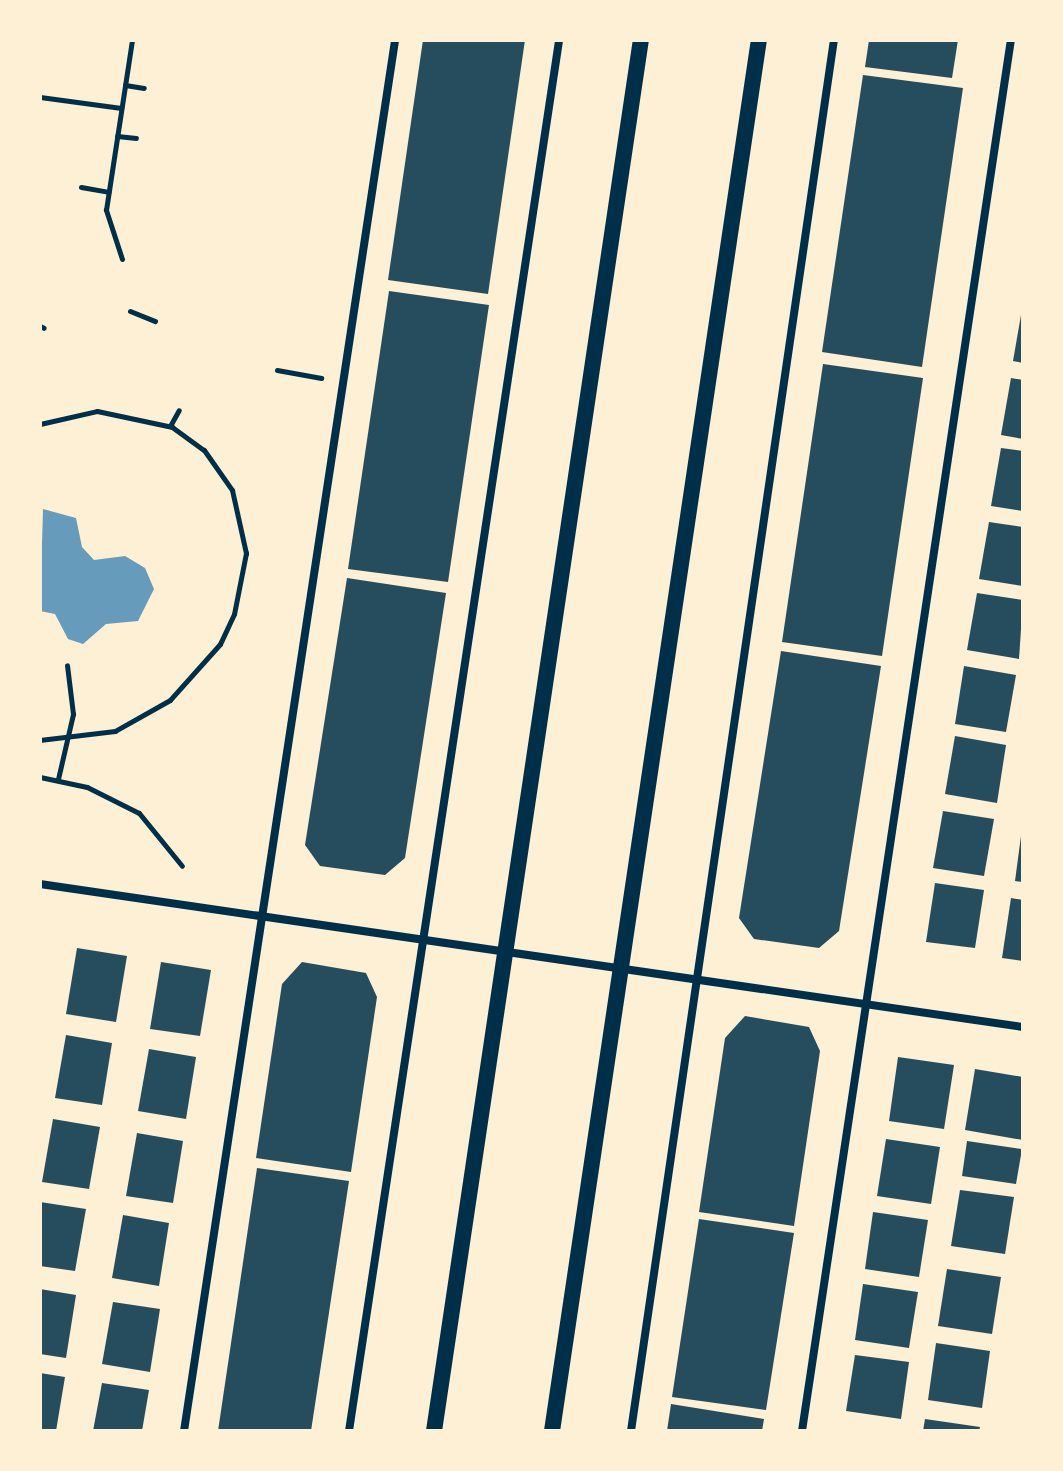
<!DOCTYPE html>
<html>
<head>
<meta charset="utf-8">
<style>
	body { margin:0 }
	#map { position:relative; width:1063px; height:1471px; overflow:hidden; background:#fdf0d5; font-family:Mulish,sans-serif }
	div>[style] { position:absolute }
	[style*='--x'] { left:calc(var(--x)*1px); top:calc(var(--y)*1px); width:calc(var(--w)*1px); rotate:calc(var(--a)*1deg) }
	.water>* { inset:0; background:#669bbc }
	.building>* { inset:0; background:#264d5e }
	.path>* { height:5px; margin:-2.5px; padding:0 2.5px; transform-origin:2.5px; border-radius:2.5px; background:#003049 }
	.minor>* { height:8px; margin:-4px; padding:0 4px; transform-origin:4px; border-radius:4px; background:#003049 }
	.secondary>* { height:16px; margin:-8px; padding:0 8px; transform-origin:8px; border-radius:8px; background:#003049 }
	span { translate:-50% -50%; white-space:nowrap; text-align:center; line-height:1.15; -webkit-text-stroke:6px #fdf0d5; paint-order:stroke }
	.frame { position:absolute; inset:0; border:42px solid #fdf0d5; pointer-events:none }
</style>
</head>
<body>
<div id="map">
	<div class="water">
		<i style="clip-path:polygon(43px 509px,76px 518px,82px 547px,94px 560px,125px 556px,145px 568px,154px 589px,138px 621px,106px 624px,83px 644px,68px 639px,55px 614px,40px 611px)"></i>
	</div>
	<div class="building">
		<i style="clip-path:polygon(423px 40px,525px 40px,488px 294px,388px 280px)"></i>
		<i style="clip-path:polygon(869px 40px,958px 40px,952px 78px,865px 67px)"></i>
		<i style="clip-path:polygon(863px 75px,963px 88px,922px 367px,822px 352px)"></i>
		<i style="clip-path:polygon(389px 291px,489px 305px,448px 582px,348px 569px)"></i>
		<i style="clip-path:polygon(1021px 315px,1023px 315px,1023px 363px,1013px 361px)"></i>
		<i style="clip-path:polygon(823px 364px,923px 378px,882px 656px,782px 642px)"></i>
		<i style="clip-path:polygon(1011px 378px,1023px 380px,1023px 439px,1001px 435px)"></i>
		<i style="clip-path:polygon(1001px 448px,1023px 451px,1023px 511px,991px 506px)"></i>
		<i style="clip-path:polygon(989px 522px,1023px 527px,1023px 586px,979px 579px)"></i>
		<i style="clip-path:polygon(347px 578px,446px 593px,405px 858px,385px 875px,320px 866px,305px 845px)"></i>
		<i style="clip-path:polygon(977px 593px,1023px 600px,1019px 659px,967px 650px)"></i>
		<i style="clip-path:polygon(781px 651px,881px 666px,839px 931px,819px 948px,754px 939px,739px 918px)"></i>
		<i style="clip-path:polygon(964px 666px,1016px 675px,1006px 732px,955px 724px)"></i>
		<i style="clip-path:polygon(955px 736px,1006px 745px,997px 803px,945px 794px)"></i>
		<i style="clip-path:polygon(943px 811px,994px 819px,984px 876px,933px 868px)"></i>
		<i style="clip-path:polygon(1021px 836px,1023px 837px,1023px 882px,1015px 881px)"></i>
		<i style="clip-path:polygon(935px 883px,984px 890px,975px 948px,926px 942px)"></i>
		<i style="clip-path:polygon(1011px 898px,1023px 900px,1023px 961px,1002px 958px)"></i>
		<i style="clip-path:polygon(77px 948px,127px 956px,116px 1022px,66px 1014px)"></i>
		<i style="clip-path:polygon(161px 962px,211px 970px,200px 1036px,150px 1029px)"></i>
		<i style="clip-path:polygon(302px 962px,366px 973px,377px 997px,351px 1172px,256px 1158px,282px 984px)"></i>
		<i style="clip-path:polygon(745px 1016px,809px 1027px,820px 1051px,794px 1226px,699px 1212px,725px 1038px)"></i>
		<i style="clip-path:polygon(66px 1035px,112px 1043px,102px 1105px,55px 1098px)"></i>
		<i style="clip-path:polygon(149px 1049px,196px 1057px,186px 1119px,138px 1111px)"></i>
		<i style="clip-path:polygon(898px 1057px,954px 1065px,944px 1129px,889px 1121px)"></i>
		<i style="clip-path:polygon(975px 1069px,1023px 1077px,1023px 1140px,965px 1130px)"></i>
		<i style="clip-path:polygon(53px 1119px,100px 1127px,89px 1189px,42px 1182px)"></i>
		<i style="clip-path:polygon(137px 1133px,183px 1141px,173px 1203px,126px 1196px)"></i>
		<i style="clip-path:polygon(886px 1139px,940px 1147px,931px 1204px,877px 1196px)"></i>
		<i style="clip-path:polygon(967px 1141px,1022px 1149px,1016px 1184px,962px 1176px)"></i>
		<i style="clip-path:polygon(257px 1168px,349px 1181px,311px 1431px,218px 1431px)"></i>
		<i style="clip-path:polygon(960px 1190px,1014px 1197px,1005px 1254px,951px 1246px)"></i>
		<i style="clip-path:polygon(40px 1202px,86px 1209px,75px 1271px,40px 1266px)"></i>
		<i style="clip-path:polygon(873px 1212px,928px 1220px,919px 1277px,865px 1269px)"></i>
		<i style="clip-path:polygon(123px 1215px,169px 1223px,159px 1286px,112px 1278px)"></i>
		<i style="clip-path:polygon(699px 1219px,794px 1233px,766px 1410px,672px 1397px)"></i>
		<i style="clip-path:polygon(947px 1269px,1001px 1277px,992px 1334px,938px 1326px)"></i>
		<i style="clip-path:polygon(863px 1284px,918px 1292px,909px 1348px,855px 1340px)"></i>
		<i style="clip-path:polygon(40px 1289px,76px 1295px,66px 1358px,40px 1354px)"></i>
		<i style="clip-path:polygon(113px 1302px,160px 1309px,150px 1372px,102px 1364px)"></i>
		<i style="clip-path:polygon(936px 1343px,990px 1351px,982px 1408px,928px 1400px)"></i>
		<i style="clip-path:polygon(855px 1355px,909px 1362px,901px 1419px,846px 1411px)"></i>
		<i style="clip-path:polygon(40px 1373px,65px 1377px,56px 1431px,40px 1431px)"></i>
		<i style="clip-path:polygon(102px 1383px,149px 1390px,142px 1431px,93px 1431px)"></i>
		<i style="clip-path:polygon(671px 1404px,764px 1419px,762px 1431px,667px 1431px)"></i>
		<i style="clip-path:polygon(925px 1419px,980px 1427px,979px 1431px,923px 1431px)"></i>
	</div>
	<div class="path">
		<i style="--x:125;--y:85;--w:19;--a:9"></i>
		<i style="--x:40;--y:97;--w:82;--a:7.7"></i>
		<i style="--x:117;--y:136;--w:19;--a:6"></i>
		<i style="--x:81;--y:187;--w:28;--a:10"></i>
		<i style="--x:122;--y:259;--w:52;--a:-108.1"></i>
		<i style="--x:106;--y:210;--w:172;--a:-81.3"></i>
		<i style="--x:130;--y:311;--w:27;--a:22"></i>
		<i style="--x:40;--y:326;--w:4;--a:27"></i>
		<i style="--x:277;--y:370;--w:45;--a:10.3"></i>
		<i style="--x:40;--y:424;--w:58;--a:-12.8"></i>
		<i style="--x:97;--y:411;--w:77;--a:12"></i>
		<i style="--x:172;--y:427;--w:39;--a:36"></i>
		<i style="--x:204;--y:450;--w:49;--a:55"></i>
		<i style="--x:232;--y:490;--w:65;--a:77.5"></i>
		<i style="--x:246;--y:553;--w:62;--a:101.1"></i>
		<i style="--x:234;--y:614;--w:33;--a:115"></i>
		<i style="--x:220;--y:644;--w:75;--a:131.8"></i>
		<i style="--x:170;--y:700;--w:63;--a:150.6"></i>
		<i style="--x:115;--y:731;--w:76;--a:173.2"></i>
		<i style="--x:170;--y:426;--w:18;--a:-61"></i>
		<i style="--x:40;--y:777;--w:48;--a:12"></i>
		<i style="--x:87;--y:787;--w:58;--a:26.6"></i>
		<i style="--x:139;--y:813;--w:68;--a:50.9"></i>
		<i style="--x:58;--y:779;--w:67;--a:-77"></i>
		<i style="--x:73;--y:714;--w:49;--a:-97"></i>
	</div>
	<div class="minor">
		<i style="--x:40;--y:884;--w:993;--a:8.28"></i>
		<i style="--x:184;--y:1431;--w:1407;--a:-81.37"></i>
		<i style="--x:349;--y:1431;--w:1407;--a:-81.41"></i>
		<i style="--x:631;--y:1431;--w:1406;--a:-81.7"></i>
		<i style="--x:802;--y:1431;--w:1407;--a:-81.46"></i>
	</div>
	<div class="secondary">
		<i style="--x:434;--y:1431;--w:1406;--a:-81.54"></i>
		<i style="--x:552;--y:1431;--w:1406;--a:-81.54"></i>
	</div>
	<div class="frame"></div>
</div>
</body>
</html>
